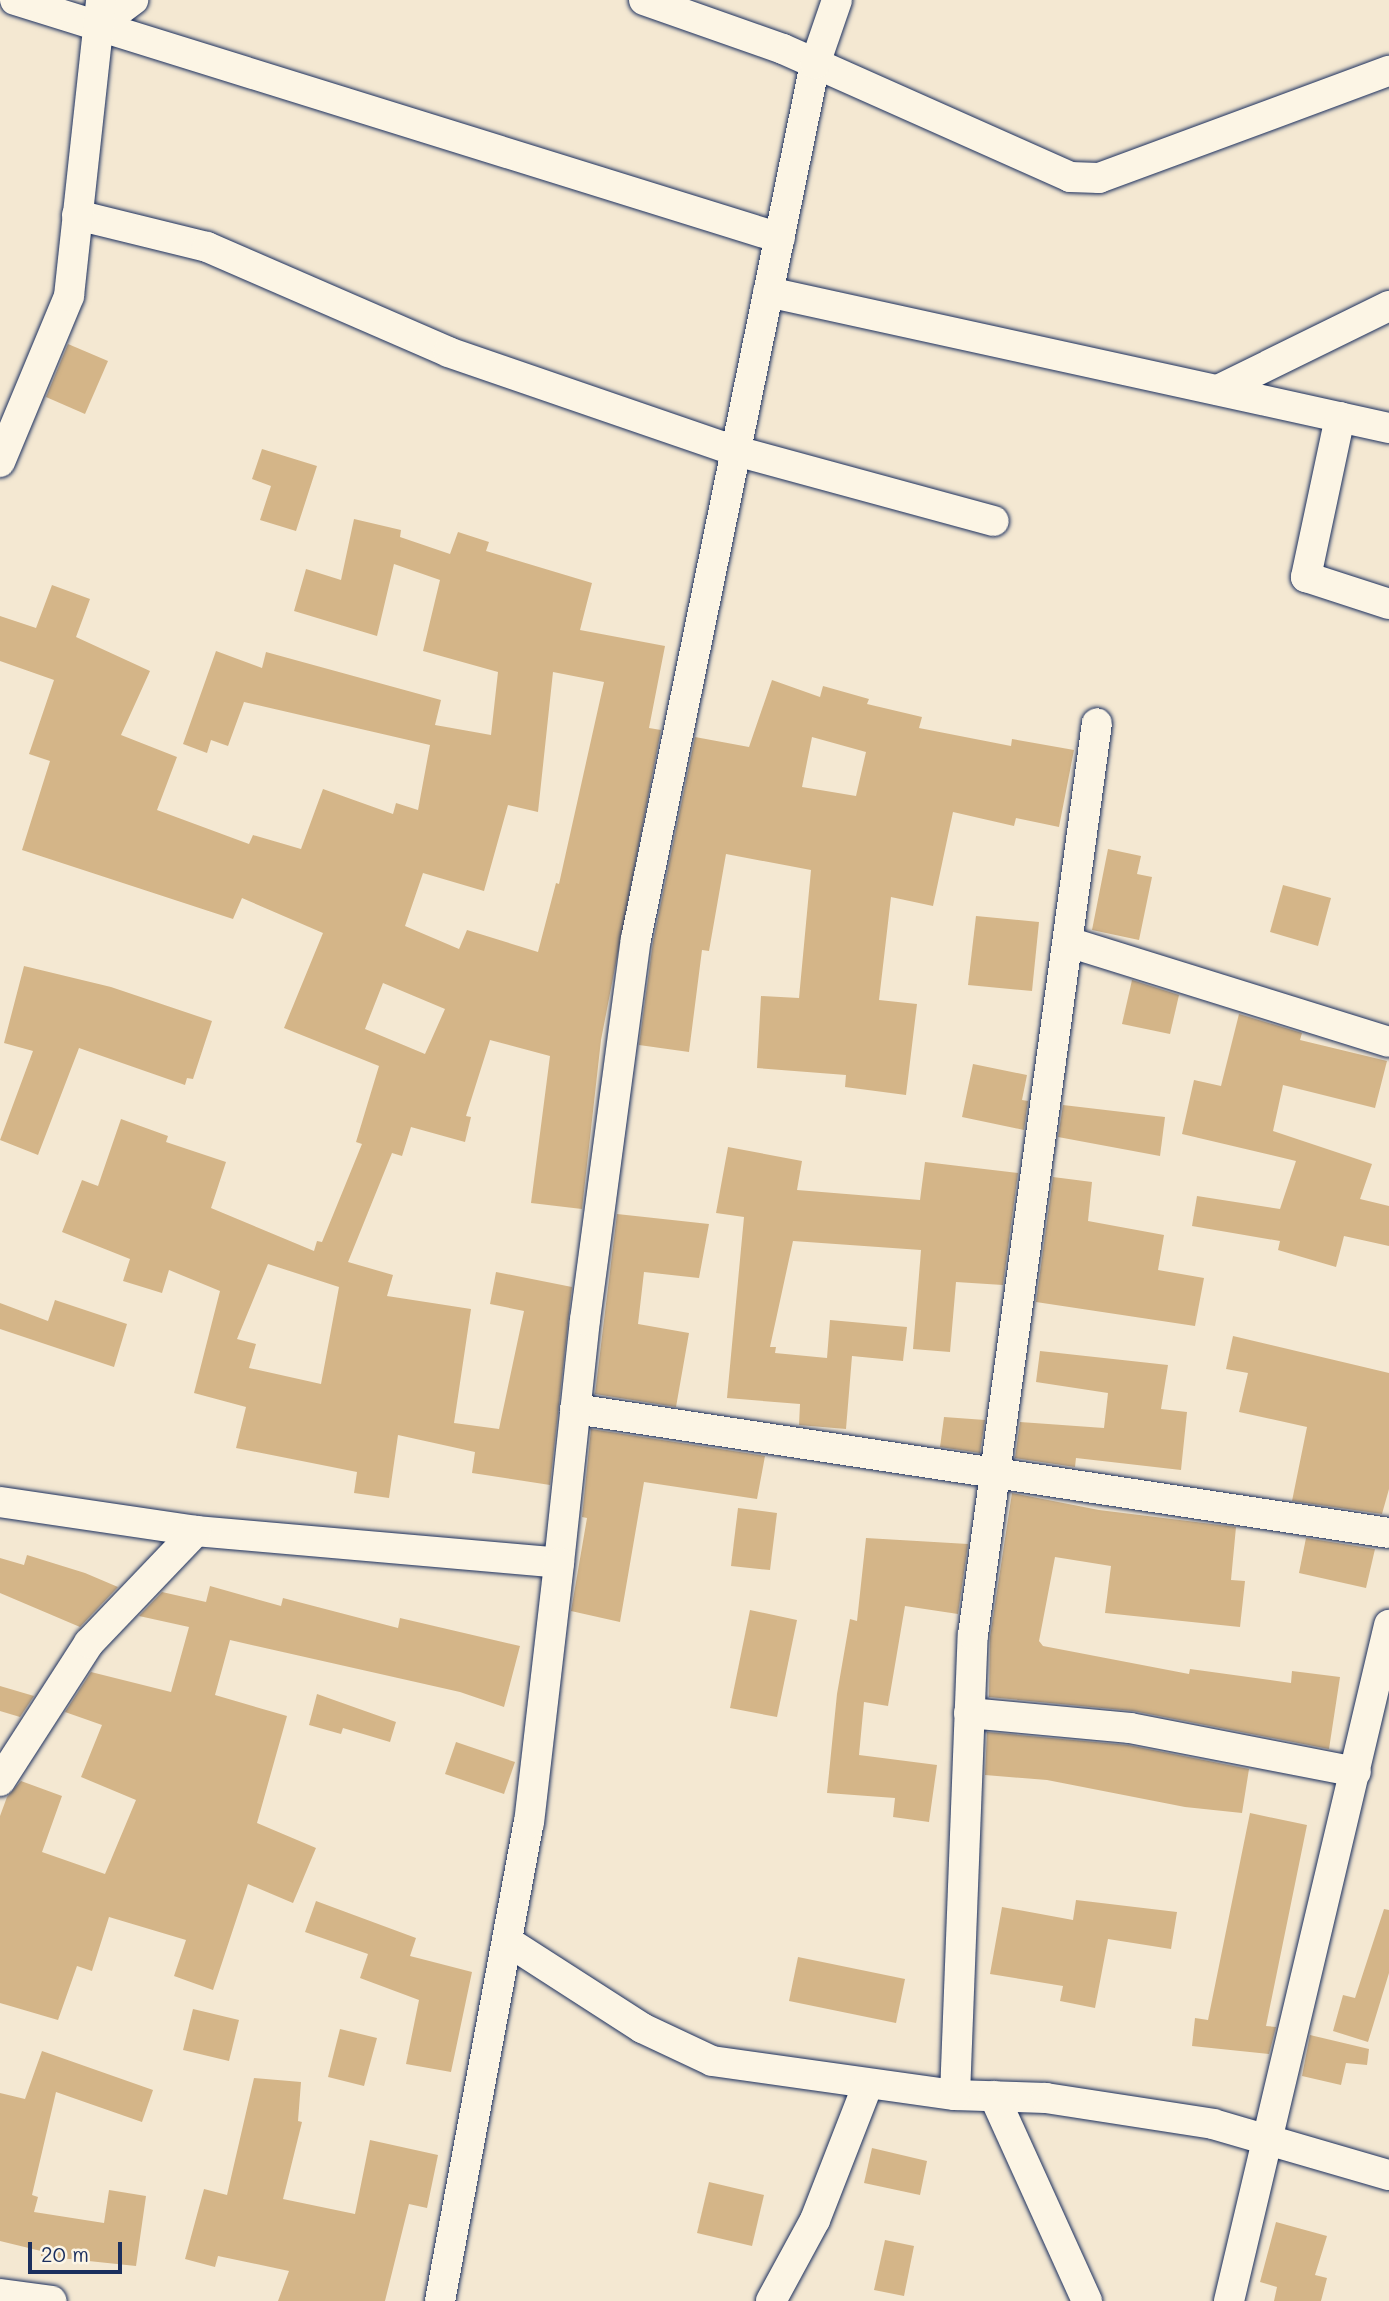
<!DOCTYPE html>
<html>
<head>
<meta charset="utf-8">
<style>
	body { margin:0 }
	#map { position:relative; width:1389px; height:2301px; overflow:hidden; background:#f4e8d2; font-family:Mali,sans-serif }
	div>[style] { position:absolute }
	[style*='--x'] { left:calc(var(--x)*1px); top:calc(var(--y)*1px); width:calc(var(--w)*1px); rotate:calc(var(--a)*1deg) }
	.building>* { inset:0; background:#d4b588 }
	.roads { filter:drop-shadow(0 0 2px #1b2f5e) drop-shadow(0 0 2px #1b2f5e) }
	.minor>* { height:30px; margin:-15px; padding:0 15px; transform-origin:15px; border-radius:15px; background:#fcf5e5 }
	span { translate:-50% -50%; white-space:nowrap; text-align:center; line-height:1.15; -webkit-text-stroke:6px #fcf5e5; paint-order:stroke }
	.scale { position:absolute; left:28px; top:2242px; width:94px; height:32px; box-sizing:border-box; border:4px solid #1b2f5e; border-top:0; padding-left:9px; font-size:21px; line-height:24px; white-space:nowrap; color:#1b2f5e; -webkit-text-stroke:5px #fcf5e5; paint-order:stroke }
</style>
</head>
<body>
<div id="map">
	<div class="building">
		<i style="clip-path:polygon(68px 344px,108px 361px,85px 414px,46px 397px)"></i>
		<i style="clip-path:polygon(262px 449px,317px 466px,296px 531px,260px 520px,271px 486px,252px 479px)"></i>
		<i style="clip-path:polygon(evenodd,354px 519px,401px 530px,400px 537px,450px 554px,458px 532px,489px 542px,486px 551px,592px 583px,580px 630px,665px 646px,649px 728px,661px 730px,601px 1040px,582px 1209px,531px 1203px,550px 1056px,490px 1040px,466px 1116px,471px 1117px,465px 1142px,411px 1127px,402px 1156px,392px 1153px,348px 1262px,393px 1275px,387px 1296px,471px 1309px,454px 1423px,499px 1429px,524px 1311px,490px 1304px,496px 1272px,572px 1287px,550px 1485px,472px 1473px,475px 1452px,398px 1435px,389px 1498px,354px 1493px,357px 1472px,236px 1448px,246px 1407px,194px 1393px,220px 1291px,169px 1270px,162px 1293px,123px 1281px,130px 1259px,62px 1232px,82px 1180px,98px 1186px,121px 1119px,168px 1136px,166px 1142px,226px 1162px,211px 1208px,314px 1251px,317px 1241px,322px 1242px,362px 1144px,356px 1142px,379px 1066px,284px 1028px,323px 933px,242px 898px,233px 919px,22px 850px,50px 761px,29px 754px,54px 680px,0 661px,0 616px,36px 628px,52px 585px,90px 599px,76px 637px,150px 671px,121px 735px,177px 757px,157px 810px,249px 844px,253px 835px,301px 849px,323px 789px,393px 814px,396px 803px,418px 810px,430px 745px,244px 702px,228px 746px,211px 740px,207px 753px,183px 744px,216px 651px,262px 668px,266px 652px,441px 700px,435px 725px,491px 735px,498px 672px,423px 651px,440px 580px,394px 564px,377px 636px,294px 611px,306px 569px,341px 580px,354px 519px,553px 672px,604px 682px,559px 884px,556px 883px,538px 952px,467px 930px,459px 949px,405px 926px,423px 873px,484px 891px,508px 805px,538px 812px,553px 672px,354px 519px,383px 983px,445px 1009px,425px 1054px,365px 1029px,383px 983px,354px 519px,268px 1264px,339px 1287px,321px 1384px,249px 1368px,256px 1344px,237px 1339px,268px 1264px)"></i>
		<i style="clip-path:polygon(evenodd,772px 680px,820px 697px,823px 686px,869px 699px,867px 704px,922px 717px,919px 728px,1011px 746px,1012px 739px,1074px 750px,1059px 827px,1016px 818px,1014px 826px,953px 812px,933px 906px,891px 897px,879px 1000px,917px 1004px,906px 1095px,845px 1087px,846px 1075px,757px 1068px,761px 996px,799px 998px,811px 870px,726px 854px,709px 951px,702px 950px,689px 1052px,639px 1045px,653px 942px,695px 737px,749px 747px,772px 680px,812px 737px,866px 752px,856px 796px,802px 787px,812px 737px)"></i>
		<i style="clip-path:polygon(1108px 849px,1141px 856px,1137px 874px,1152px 877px,1139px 940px,1092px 930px)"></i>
		<i style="clip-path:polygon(1283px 885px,1331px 898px,1318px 946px,1270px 932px)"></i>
		<i style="clip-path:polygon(976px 916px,1039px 922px,1032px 991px,968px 985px)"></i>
		<i style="clip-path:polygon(24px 966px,111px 987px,212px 1021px,193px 1079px,187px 1078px,185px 1085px,79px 1048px,38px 1155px,0 1140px,33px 1051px,4px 1043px)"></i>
		<i style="clip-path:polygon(1132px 980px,1179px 995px,1170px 1034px,1122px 1024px)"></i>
		<i style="clip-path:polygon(1239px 1014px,1302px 1033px,1300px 1040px,1387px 1061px,1375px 1108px,1283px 1085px,1273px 1131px,1372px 1164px,1360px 1199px,1389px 1206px,1389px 1246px,1344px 1236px,1336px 1267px,1278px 1250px,1280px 1241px,1192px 1226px,1197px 1196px,1280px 1209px,1296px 1161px,1182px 1134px,1194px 1080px,1221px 1086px)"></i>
		<i style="clip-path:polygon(973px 1064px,1027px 1075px,1022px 1100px,1028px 1101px,1024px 1130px,962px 1117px)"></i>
		<i style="clip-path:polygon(1063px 1105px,1165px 1117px,1160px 1156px,1058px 1137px)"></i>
		<i style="clip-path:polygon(728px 1147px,802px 1161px,797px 1190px,920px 1200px,925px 1162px,1018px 1173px,1003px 1285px,956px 1282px,950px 1352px,913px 1349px,921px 1250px,793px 1241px,770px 1347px,776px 1347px,775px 1353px,827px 1358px,830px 1320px,907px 1327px,903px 1361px,852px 1356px,846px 1429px,799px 1425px,800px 1404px,727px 1398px,744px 1217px,716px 1213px)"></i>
		<i style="clip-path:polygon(1053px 1177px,1092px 1182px,1088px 1221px,1164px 1235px,1158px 1270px,1204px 1278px,1195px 1326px,1036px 1302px)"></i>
		<i style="clip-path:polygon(617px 1214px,709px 1224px,699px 1278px,644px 1272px,638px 1324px,689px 1333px,676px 1407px,595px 1394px)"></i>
		<i style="clip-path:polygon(55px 1300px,127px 1324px,114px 1367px,0 1329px,0 1303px,48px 1321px)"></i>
		<i style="clip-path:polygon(1233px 1336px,1389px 1373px,1389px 1489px,1382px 1514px,1292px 1501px,1307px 1427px,1239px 1412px,1248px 1373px,1226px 1369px)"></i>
		<i style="clip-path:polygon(1040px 1351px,1168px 1365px,1161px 1409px,1187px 1412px,1181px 1470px,1076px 1458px,1075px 1467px,1015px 1458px,1020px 1422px,1104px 1428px,1108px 1393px,1036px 1382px)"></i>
		<i style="clip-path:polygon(944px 1417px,985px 1420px,980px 1453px,940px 1447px)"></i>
		<i style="clip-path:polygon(591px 1429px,765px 1456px,757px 1499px,644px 1482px,620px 1622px,571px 1611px,587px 1518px,582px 1517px)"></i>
		<i style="clip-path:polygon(1012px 1493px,1099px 1510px,1236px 1527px,1231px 1580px,1245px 1581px,1240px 1627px,1105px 1613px,1111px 1566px,1055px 1557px,1039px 1641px,1043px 1646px,1189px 1674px,1190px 1669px,1291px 1683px,1292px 1671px,1340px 1677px,1329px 1749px,1133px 1711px,989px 1697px,990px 1637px)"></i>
		<i style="clip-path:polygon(738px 1508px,777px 1513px,770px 1570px,731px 1566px)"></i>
		<i style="clip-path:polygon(866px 1538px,968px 1544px,958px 1614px,905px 1606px,888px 1706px,864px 1702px,859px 1755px,937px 1765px,929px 1822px,893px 1817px,895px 1798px,827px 1793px,837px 1694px,850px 1619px,857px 1621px)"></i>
		<i style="clip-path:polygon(1306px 1538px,1375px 1549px,1366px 1588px,1299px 1573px)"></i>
		<i style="clip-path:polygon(27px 1555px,85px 1573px,118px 1587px,80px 1627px,0 1593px,0 1558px,24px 1565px)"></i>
		<i style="clip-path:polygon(210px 1586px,281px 1606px,283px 1598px,398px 1628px,400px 1618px,520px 1646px,504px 1707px,460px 1692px,230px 1640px,215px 1695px,287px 1716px,257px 1823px,316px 1848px,293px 1903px,248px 1884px,213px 1990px,174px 1976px,186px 1940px,109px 1917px,92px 1971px,77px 1966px,58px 2020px,0 2003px,0 1816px,7px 1797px,21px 1781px,62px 1796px,42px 1852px,105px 1874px,136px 1800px,81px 1777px,102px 1725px,65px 1712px,91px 1672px,171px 1692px,189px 1627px,139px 1616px,162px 1592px,206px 1602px)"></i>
		<i style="clip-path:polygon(750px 1610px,797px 1620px,777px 1717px,730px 1708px)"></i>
		<i style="clip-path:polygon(0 1686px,34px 1696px,20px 1717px,0 1711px)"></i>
		<i style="clip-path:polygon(317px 1694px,396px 1722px,390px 1742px,343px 1728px,341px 1734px,309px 1725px)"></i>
		<i style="clip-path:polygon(987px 1732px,1128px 1745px,1249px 1769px,1242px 1813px,1185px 1807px,1047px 1780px,985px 1775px)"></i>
		<i style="clip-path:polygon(456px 1742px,515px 1762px,504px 1794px,445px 1774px)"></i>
		<i style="clip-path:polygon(1250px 1813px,1307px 1825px,1266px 2026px,1276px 2027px,1269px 2054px,1192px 2046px,1195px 2018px,1208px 2020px)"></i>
		<i style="clip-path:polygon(1076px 1900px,1177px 1912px,1171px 1949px,1108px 1939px,1095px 2008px,1060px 2001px,1063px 1986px,990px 1974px,1002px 1907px,1073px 1920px)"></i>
		<i style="clip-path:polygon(316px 1901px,416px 1938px,410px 1956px,472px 1972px,451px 2072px,406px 2064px,419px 2000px,360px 1978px,368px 1954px,305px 1932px)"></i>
		<i style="clip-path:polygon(1384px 1909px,1389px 1910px,1389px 1973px,1368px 2042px,1333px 2031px,1343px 1995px,1355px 1998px)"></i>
		<i style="clip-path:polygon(798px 1957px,905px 1979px,896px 2023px,789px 2001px)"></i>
		<i style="clip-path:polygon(193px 2009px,239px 2020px,229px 2061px,183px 2050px)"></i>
		<i style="clip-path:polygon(340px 2029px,377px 2038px,364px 2086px,328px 2077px)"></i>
		<i style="clip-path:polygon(1310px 2035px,1369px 2049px,1367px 2065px,1346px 2063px,1341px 2085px,1302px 2076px)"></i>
		<i style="clip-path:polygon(42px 2051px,153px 2090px,142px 2122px,56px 2092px,32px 2195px,38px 2197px,34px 2212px,104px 2223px,109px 2190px,146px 2196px,136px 2266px,41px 2256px,41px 2251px,0 2241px,0 2093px,25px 2099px)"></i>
		<i style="clip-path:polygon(254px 2078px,301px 2082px,298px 2121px,302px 2122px,283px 2199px,355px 2214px,370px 2140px,438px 2155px,427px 2208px,409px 2204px,385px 2301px,278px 2301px,289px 2271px,218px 2256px,215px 2267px,185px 2259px,204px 2189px,227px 2195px)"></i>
		<i style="clip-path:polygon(872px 2148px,927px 2161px,920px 2195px,864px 2183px)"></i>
		<i style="clip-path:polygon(709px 2182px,764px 2195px,752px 2246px,697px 2233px)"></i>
		<i style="clip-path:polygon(1276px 2222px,1327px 2236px,1315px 2275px,1327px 2278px,1321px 2301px,1274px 2301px,1277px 2287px,1260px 2282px)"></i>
		<i style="clip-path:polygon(885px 2240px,914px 2246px,904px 2296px,874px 2290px)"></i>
	</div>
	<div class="roads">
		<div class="minor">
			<i style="--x:15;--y:0;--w:801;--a:17.28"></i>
			<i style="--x:644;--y:0;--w:147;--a:19.4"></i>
			<i style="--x:783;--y:49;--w:314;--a:24"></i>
			<i style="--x:1070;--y:177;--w:29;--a:2"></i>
			<i style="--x:1099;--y:178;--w:309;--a:-20.3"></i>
			<i style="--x:98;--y:26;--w:44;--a:-36.6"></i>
			<i style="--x:77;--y:215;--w:134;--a:13.8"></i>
			<i style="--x:207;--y:247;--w:263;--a:23.5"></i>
			<i style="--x:448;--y:352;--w:305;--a:19"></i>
			<i style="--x:736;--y:451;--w:267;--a:15.2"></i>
			<i style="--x:768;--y:292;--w:636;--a:12.35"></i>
			<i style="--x:1218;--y:390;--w:191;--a:-26.2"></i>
			<i style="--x:1340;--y:417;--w:164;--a:102"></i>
			<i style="--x:1306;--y:577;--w:87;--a:18"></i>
			<i style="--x:0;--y:462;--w:180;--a:-67.4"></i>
			<i style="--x:69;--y:296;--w:298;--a:-83.8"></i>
			<i style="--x:1068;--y:942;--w:336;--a:17.3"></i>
			<i style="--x:575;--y:1409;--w:823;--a:8.66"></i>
			<i style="--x:0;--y:1502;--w:198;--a:8.4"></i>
			<i style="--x:196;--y:1531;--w:364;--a:5"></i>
			<i style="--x:559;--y:1563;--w:244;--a:-83.9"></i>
			<i style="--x:585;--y:1320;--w:384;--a:-82.4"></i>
			<i style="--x:636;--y:939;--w:893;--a:-78.44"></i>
			<i style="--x:815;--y:64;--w:68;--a:-71"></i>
			<i style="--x:969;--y:1713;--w:162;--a:5.3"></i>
			<i style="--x:1130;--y:1728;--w:230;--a:11"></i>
			<i style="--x:0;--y:1781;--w:164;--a:-57.2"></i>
			<i style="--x:89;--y:1643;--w:155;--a:-46.3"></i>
			<i style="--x:507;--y:1941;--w:161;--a:32.8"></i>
			<i style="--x:642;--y:2028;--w:77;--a:25.2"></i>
			<i style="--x:712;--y:2061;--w:245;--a:8"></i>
			<i style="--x:955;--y:2095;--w:91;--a:1.9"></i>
			<i style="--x:1046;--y:2098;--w:169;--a:8.8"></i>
			<i style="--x:1213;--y:2124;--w:183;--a:16.2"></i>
			<i style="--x:955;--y:2095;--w:460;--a:-87.8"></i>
			<i style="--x:973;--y:1635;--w:920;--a:-82.26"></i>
			<i style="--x:994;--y:2096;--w:225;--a:65.6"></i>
			<i style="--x:0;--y:2294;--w:52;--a:7.7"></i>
			<i style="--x:440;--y:2301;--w:486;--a:-79.5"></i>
			<i style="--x:529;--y:1823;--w:262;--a:-83.4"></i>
			<i style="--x:771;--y:2301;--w:92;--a:-61.5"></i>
			<i style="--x:815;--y:2220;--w:146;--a:-68.7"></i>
			<i style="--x:1229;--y:2301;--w:695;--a:-76.68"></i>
		</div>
	</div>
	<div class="scale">20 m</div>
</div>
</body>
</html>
